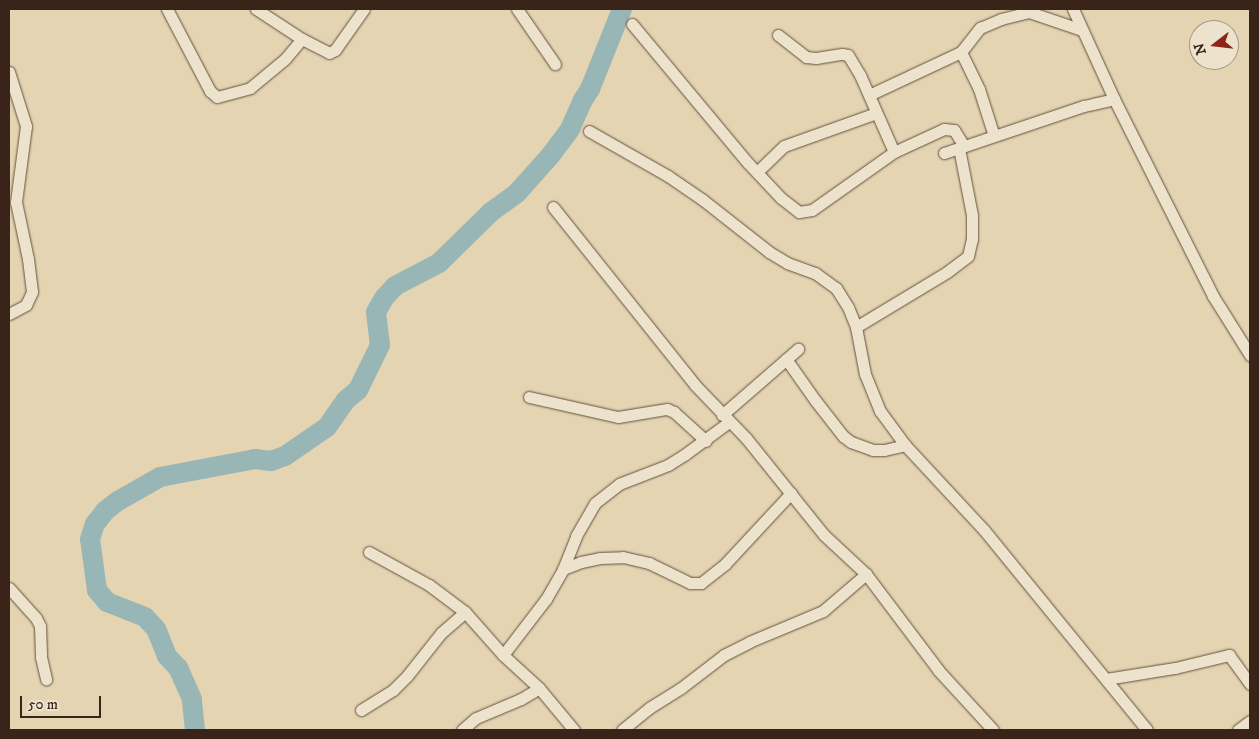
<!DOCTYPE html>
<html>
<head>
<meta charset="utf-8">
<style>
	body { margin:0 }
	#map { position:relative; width:1259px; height:739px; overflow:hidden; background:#e4d4b2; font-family:"IM FELL DW Pica",serif }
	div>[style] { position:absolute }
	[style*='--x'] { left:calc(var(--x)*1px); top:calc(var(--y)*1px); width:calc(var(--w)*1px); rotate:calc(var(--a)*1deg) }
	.river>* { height:20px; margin:-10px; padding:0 10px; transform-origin:10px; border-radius:10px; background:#98b6b6 }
	.roads { filter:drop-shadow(0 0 1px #644f3e) drop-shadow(0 0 1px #644f3e) }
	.minor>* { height:11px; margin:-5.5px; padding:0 5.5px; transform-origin:5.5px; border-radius:5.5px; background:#ede3cd }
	span { translate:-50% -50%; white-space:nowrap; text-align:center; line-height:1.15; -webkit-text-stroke:4px #ede3cd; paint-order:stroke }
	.frame { position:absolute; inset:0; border:10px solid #3a2318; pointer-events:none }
	.north { position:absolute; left:1189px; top:20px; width:50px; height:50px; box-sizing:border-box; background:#ede3cd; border:1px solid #a59685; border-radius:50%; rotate:254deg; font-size:14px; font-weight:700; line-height:20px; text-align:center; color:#3a2318 }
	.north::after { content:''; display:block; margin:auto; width:18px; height:22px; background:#8f2418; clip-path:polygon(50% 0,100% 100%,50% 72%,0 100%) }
	.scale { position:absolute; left:20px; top:696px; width:81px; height:22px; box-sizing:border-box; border:2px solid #3a2318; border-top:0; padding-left:6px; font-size:15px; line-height:18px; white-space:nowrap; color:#3a2318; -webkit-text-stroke:4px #ede3cd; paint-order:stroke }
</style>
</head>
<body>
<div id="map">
	<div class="river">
		<i style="--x:195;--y:730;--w:31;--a:-96"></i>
		<i style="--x:192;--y:699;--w:34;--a:-114"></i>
		<i style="--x:178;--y:668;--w:16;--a:-133"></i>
		<i style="--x:167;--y:656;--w:29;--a:-112"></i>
		<i style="--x:156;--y:629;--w:16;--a:-133"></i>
		<i style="--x:145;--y:617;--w:41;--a:-158.5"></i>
		<i style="--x:107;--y:602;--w:16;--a:-130"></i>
		<i style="--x:97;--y:590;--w:51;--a:-97.8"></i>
		<i style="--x:90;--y:539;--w:16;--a:-72"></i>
		<i style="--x:95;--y:524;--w:16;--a:-52"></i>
		<i style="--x:105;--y:511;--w:16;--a:-38"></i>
		<i style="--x:118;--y:501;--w:48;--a:-29.7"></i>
		<i style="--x:160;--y:477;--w:97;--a:-10.7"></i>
		<i style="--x:255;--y:459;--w:16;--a:7"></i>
		<i style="--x:271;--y:461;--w:15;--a:-20"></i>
		<i style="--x:285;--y:456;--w:51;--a:-34.6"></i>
		<i style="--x:327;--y:427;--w:33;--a:-55"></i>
		<i style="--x:346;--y:400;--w:16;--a:-40"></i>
		<i style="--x:358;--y:390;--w:50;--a:-63.9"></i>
		<i style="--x:380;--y:345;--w:33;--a:-97"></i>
		<i style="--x:376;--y:312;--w:16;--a:-60"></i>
		<i style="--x:384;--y:298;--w:16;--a:-47"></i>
		<i style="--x:395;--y:286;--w:50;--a:-27.6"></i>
		<i style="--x:439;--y:263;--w:73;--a:-44.4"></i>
		<i style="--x:491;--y:212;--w:32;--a:-36"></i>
		<i style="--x:517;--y:193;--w:50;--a:-48.3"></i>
		<i style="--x:550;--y:156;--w:34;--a:-53"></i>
		<i style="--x:570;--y:129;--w:32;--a:-66"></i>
		<i style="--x:583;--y:100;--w:13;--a:-58"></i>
		<i style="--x:590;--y:89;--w:86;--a:-68.2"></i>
	</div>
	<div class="roads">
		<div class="minor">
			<i style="--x:167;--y:9;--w:93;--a:62.3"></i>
			<i style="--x:210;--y:91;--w:9;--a:41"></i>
			<i style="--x:217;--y:97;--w:34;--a:-15"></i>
			<i style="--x:250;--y:88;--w:45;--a:-39.6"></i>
			<i style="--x:285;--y:59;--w:26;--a:-50"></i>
			<i style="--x:256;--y:9;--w:55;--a:33.1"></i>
			<i style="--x:302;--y:39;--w:30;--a:27"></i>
			<i style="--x:329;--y:53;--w:7;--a:-27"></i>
			<i style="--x:335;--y:50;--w:50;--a:-54.7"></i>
			<i style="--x:517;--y:9;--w:67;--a:55.4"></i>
			<i style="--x:1073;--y:9;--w:99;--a:65.5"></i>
			<i style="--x:1114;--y:99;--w:220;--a:63.3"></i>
			<i style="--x:1213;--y:296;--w:70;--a:57.9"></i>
			<i style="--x:632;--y:24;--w:181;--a:50.2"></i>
			<i style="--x:748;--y:163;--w:48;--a:46.7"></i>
			<i style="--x:781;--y:198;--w:23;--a:38"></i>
			<i style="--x:799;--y:212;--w:13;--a:-9"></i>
			<i style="--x:812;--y:210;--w:100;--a:-35.3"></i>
			<i style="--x:894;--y:152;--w:55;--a:-24.7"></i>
			<i style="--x:944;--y:129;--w:10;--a:6"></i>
			<i style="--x:954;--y:130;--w:19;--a:58"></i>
			<i style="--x:778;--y:35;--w:36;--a:38"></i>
			<i style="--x:806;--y:57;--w:10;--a:6"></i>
			<i style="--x:816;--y:58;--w:26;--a:-9"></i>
			<i style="--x:842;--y:54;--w:6;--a:9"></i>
			<i style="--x:848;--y:55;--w:23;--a:59"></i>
			<i style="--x:860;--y:75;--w:84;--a:66.2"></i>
			<i style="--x:961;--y:52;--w:41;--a:64.1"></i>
			<i style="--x:979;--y:89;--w:49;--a:72.3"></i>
			<i style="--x:9;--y:72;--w:57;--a:72.5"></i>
			<i style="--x:26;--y:126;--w:77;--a:97.5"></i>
			<i style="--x:16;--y:202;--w:58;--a:78.1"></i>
			<i style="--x:28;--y:259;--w:33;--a:83"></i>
			<i style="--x:32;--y:292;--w:14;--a:115"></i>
			<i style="--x:26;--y:305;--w:19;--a:152"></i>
			<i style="--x:869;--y:95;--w:102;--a:-25.1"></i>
			<i style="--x:961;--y:52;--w:31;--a:-52"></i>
			<i style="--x:980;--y:28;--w:23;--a:-23"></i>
			<i style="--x:1001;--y:19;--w:29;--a:-14"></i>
			<i style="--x:1029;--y:12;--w:56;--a:18.8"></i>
			<i style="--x:589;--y:131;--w:91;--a:29.7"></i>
			<i style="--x:668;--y:176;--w:42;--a:34.4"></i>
			<i style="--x:703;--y:200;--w:84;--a:38.2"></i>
			<i style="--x:769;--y:252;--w:21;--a:31"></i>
			<i style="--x:787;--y:263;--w:30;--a:20"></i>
			<i style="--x:815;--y:273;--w:26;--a:36"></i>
			<i style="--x:836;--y:288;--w:22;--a:58"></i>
			<i style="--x:848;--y:307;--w:22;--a:68"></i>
			<i style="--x:856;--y:327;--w:48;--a:79.2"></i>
			<i style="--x:865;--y:374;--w:40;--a:68"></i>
			<i style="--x:880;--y:411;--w:42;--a:53.7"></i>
			<i style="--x:905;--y:445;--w:116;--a:47.1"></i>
			<i style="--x:984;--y:530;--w:258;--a:50.8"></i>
			<i style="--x:944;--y:153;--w:148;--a:-18.6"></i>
			<i style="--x:1084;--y:106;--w:31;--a:-13"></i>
			<i style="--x:757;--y:172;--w:37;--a:-44"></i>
			<i style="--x:784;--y:146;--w:98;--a:-19.7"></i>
			<i style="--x:553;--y:207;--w:228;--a:51.4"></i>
			<i style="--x:695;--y:385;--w:74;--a:46.1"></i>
			<i style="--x:746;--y:438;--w:124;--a:51.2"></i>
			<i style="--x:824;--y:535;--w:57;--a:42.9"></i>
			<i style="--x:866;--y:574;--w:121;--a:53"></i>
			<i style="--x:939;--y:671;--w:80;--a:47.5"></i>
			<i style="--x:856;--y:327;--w:106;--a:-31.1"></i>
			<i style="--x:947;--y:272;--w:26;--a:-37"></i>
			<i style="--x:968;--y:256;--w:17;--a:-77"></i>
			<i style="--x:972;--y:239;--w:24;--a:-90"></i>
			<i style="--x:972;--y:215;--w:68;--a:-101"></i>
			<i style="--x:786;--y:359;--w:50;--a:54.7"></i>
			<i style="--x:815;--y:400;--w:46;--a:52.1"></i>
			<i style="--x:843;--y:436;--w:10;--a:37"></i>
			<i style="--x:851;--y:442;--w:23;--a:20"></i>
			<i style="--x:873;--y:450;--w:11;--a:0"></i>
			<i style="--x:884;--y:450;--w:22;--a:-13"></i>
			<i style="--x:529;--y:397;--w:91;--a:12.7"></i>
			<i style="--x:618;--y:417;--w:50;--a:-9.3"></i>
			<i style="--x:667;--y:409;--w:8;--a:23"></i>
			<i style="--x:674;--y:412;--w:43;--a:42.2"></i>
			<i style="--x:722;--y:415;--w:101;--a:-41"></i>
			<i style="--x:369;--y:552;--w:68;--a:28.8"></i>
			<i style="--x:429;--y:585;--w:45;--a:36.9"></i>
			<i style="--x:465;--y:612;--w:57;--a:48.5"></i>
			<i style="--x:503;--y:655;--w:49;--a:42.5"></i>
			<i style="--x:539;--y:688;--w:55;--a:50.2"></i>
			<i style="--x:563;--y:569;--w:35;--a:-68"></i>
			<i style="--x:576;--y:536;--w:38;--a:-60"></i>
			<i style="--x:595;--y:503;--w:31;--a:-38"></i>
			<i style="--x:619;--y:484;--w:53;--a:-21.2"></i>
			<i style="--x:668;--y:465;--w:19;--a:-32"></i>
			<i style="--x:684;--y:455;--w:56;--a:-36.3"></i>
			<i style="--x:9;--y:588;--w:40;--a:48"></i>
			<i style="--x:36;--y:618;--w:9;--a:63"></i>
			<i style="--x:40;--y:626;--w:31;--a:88"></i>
			<i style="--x:41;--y:657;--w:23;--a:77"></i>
			<i style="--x:503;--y:655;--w:71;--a:-52.5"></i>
			<i style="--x:546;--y:599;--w:34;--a:-60"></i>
			<i style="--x:563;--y:569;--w:19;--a:-21"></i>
			<i style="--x:581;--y:562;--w:19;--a:-12"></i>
			<i style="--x:600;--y:558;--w:23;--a:-2"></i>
			<i style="--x:623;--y:557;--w:27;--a:13"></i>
			<i style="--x:649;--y:563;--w:46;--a:26"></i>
			<i style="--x:690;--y:583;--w:11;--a:0"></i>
			<i style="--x:701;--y:583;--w:31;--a:-38"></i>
			<i style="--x:725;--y:564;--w:97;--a:-47.1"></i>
			<i style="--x:1106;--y:679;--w:70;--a:-9.1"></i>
			<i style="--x:1175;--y:668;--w:56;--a:-13.5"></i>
			<i style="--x:1229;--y:655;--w:36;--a:54"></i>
			<i style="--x:361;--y:710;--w:38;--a:-32"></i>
			<i style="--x:393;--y:690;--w:20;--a:-45"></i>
			<i style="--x:407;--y:676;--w:55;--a:-51.7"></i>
			<i style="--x:441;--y:633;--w:32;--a:-41"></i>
			<i style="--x:462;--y:730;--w:18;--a:-41"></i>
			<i style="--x:476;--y:718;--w:49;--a:-22.9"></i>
			<i style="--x:521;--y:699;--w:21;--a:-31"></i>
			<i style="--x:622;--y:730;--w:35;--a:-39"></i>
			<i style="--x:649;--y:708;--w:38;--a:-32"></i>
			<i style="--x:681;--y:688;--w:54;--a:-37.5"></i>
			<i style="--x:724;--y:655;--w:28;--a:-27"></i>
			<i style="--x:749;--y:642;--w:80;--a:-22.7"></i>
			<i style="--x:823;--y:611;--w:57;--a:-40.7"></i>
			<i style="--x:1238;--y:730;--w:15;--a:-37"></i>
		</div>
	</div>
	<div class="frame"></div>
	<div class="north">N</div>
	<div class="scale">50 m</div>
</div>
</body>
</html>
